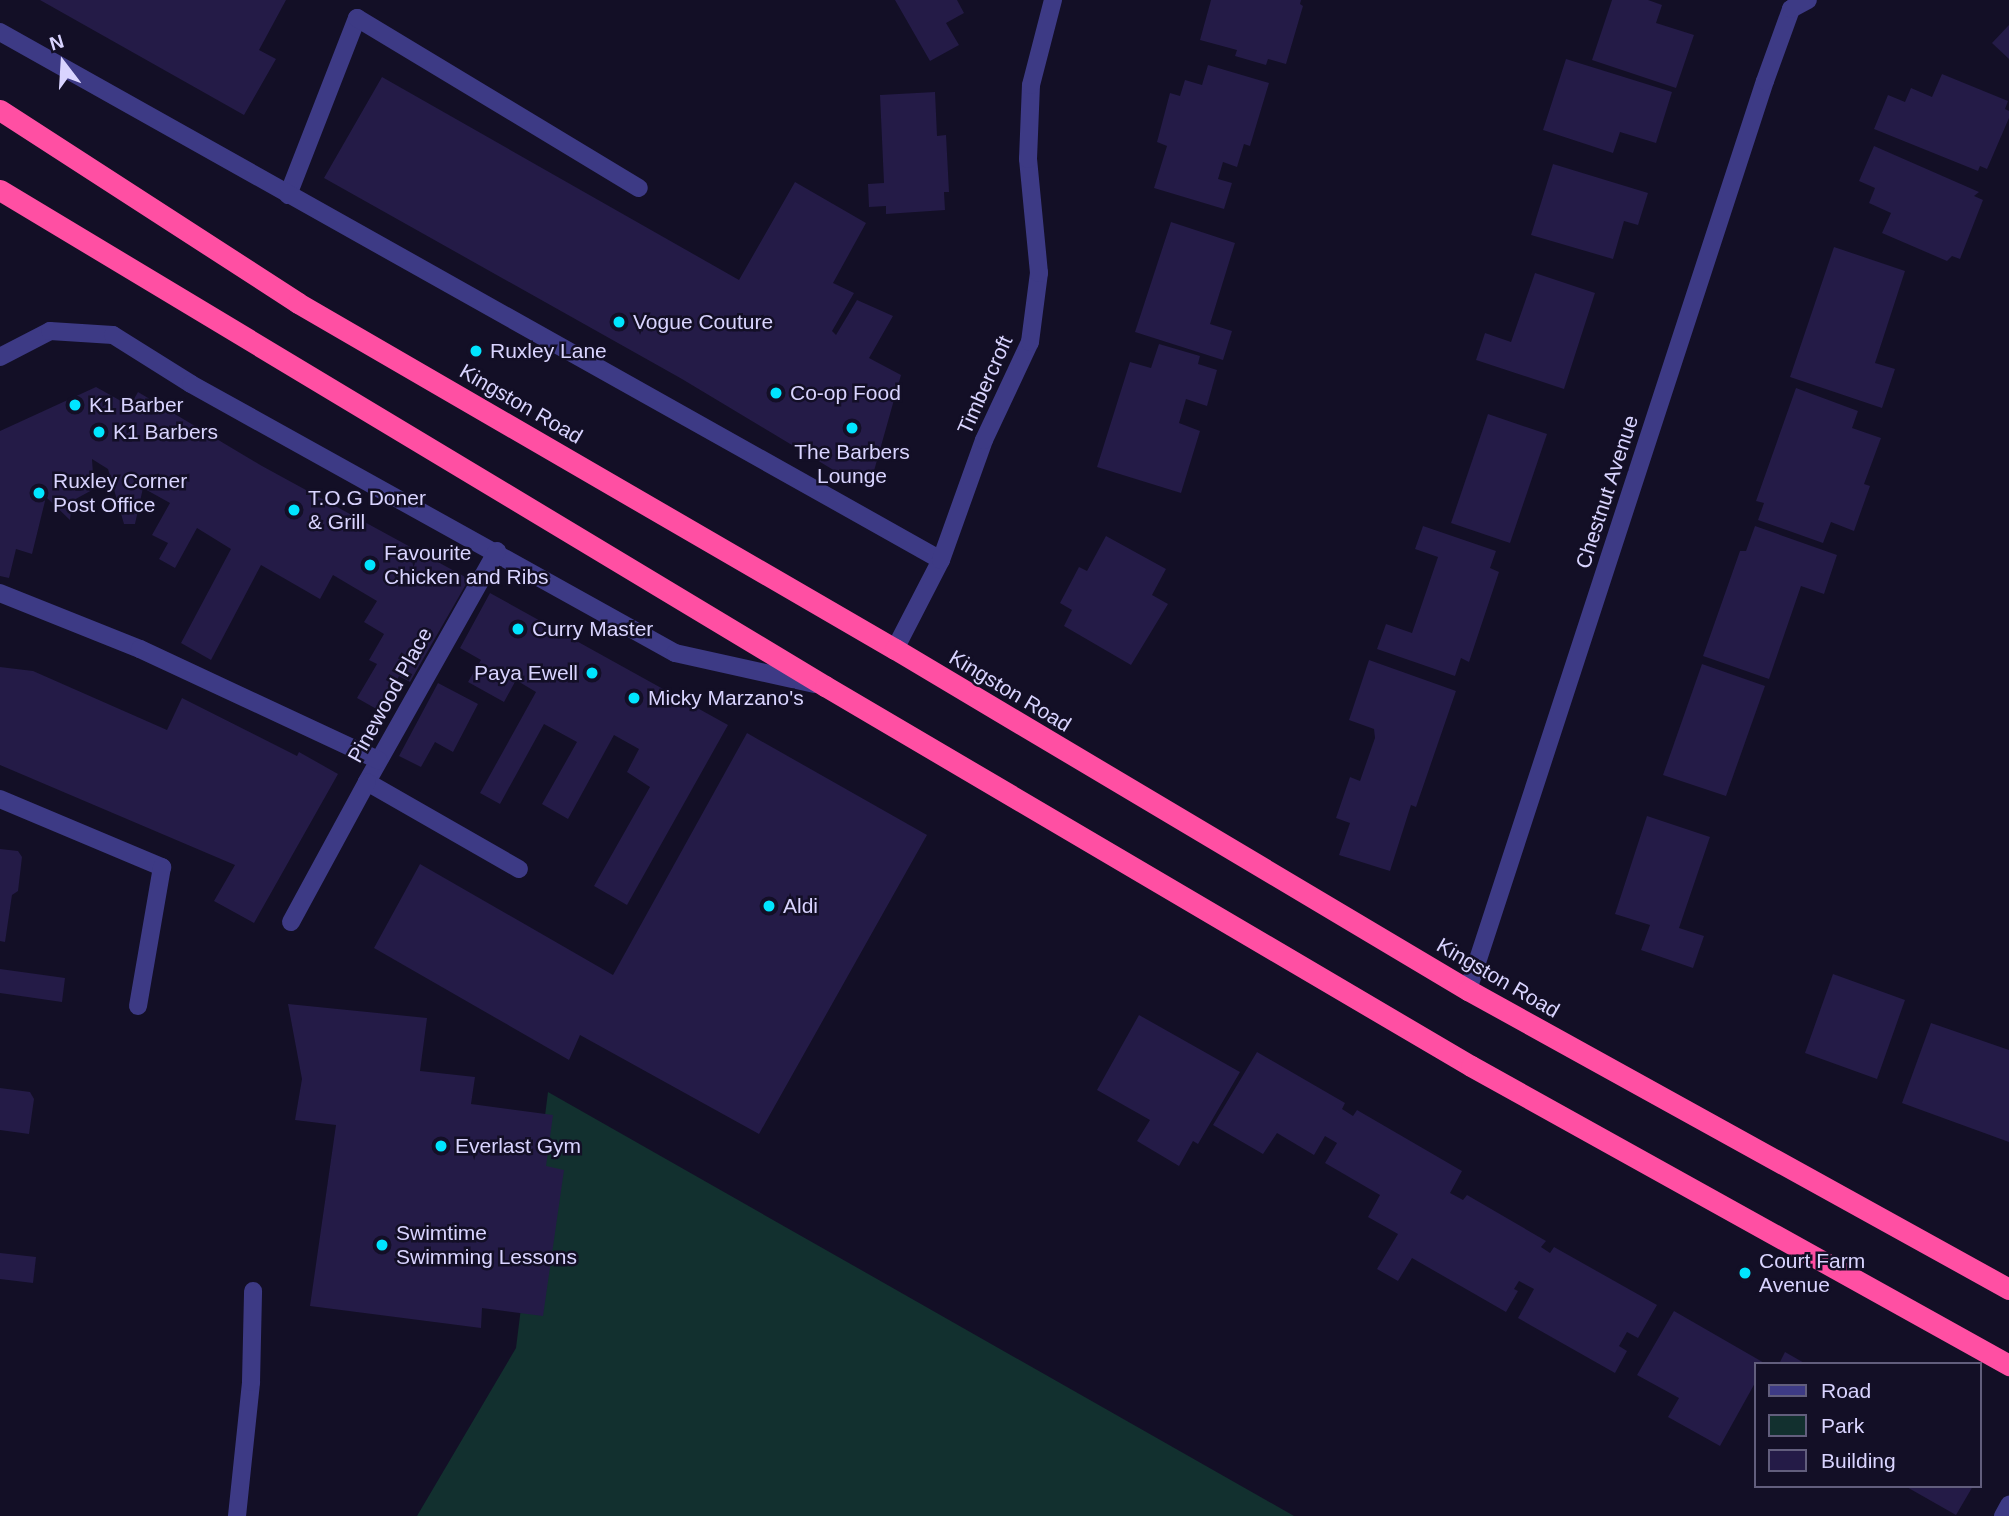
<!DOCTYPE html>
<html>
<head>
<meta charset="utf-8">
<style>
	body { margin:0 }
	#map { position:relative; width:2009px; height:1516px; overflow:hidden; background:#130f26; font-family:Arial,sans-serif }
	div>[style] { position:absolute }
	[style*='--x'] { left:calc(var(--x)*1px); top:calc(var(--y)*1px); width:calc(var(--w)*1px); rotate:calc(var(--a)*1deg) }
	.green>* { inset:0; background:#12302f }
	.building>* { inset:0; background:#241b47 }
	.lane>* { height:18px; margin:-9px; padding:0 9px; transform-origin:9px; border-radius:9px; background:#3d3a85 }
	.street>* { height:18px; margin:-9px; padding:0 9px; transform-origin:9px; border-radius:9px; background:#3d3a85 }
	.highway>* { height:21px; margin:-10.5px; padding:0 10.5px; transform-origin:10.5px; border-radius:10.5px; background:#ff4fa3 }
	.dots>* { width:19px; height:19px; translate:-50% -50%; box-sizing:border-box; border:4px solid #130f26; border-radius:50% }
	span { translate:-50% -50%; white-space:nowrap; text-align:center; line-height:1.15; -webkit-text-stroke:5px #130f26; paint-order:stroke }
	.poi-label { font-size:21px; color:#d9d4ff }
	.left { translate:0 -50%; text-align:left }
	.right { translate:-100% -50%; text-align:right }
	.street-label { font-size:21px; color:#d9d4ff }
	.legend { position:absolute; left:1754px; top:1362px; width:228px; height:126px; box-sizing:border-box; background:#130f26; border:2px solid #625e7d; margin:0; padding:9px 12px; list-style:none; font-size:21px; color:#d9d4ff }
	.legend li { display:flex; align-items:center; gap:14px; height:35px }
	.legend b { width:35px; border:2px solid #625e7d }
	.north { position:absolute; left:28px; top:28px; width:70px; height:70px; -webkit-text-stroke:5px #130f26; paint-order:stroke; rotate:343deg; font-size:19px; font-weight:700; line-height:28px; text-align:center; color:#d9d4ff }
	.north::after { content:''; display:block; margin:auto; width:24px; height:32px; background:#d9d4ff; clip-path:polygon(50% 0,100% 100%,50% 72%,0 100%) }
</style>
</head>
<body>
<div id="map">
	<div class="green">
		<i style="clip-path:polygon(548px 1092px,1294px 1516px,417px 1516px,516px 1348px)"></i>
	</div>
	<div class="building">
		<i style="clip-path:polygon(40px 0,286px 0,259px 50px,276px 59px,244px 115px)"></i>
		<i style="clip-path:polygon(895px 0,957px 0,964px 13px,946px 23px,959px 45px,930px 61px)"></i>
		<i style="clip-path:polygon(1211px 0,1301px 0,1300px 4px,1303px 6px,1286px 64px,1268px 59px,1266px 65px,1235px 56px,1237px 50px,1200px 40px)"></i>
		<i style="clip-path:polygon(1612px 0,1648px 0,1662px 5px,1656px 23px,1694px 35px,1676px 88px,1592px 60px)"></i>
		<i style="clip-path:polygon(2009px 25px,2009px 59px,1992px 43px)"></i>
		<i style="clip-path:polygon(1566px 59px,1672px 92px,1656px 143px,1620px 132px,1613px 153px,1543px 130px)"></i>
		<i style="clip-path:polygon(1208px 65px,1269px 83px,1250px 146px,1244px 144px,1237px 167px,1223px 162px,1218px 179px,1232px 183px,1224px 209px,1154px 188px,1167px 146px,1157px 142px,1170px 93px,1180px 96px,1185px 80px,1202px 85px)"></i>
		<i style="clip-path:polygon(1942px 74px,2008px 101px,2005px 109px,2009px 111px,2009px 118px,1987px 169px,1980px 166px,1978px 171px,1874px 129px,1888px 95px,1905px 102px,1911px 88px,1932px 97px)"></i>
		<i style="clip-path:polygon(382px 77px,739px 280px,795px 182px,866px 223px,833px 283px,854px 293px,832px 331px,836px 335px,857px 300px,893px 316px,869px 358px,901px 375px,872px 478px,850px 480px,682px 379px,324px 178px)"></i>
		<i style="clip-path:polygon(935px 92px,937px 136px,946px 135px,949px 192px,944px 192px,945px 210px,886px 214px,886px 206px,869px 207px,868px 184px,884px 183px,880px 95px)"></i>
		<i style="clip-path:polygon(1874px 146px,1979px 192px,1974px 196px,1983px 200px,1960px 259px,1952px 256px,1947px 261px,1882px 233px,1891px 213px,1869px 203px,1875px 188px,1859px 181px)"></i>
		<i style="clip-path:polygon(1553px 164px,1648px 193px,1638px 225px,1624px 221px,1613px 259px,1531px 235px)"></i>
		<i style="clip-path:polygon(1171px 222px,1235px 243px,1210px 324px,1232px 331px,1223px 360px,1135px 332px)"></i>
		<i style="clip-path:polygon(1834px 247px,1905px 271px,1875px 363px,1895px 369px,1882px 408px,1790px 377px)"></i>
		<i style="clip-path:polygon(1535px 273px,1595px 293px,1564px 389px,1476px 360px,1485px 333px,1511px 342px)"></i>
		<i style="clip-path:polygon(1159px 344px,1200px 356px,1198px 364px,1217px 370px,1207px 406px,1186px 399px,1179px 423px,1200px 431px,1181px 493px,1097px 467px,1130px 362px,1151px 368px)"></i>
		<i style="clip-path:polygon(96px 387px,130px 406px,138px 392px,262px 466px,469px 579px,410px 682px,399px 676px,380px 711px,357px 698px,377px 664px,369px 660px,384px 634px,364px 622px,377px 601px,333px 575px,320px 599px,261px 565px,211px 660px,181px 643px,231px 549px,197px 528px,175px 568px,159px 559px,168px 543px,152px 535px,170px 503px,143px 488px,135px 524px,124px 524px,108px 469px,92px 459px,94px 489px,72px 501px,70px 520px,46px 497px,32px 554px,16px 549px,9px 578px,0 576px,0 431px)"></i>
		<i style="clip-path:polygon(1796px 388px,1858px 411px,1852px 428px,1881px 438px,1864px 484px,1870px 486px,1854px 531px,1831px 522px,1823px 543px,1758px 520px,1764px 503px,1756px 501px)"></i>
		<i style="clip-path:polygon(1488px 414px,1547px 434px,1510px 543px,1451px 523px)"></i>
		<i style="clip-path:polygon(1423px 526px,1496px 551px,1490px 568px,1499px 572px,1469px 662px,1461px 658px,1455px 676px,1377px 649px,1386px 624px,1412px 633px,1438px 557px,1415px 549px)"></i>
		<i style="clip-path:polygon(1755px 526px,1837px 555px,1824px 594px,1801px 586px,1769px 679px,1703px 656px,1740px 551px,1746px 551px)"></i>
		<i style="clip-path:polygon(1106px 536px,1166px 569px,1152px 595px,1168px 604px,1131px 665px,1064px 626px,1072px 610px,1060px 603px,1079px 567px,1087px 571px)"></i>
		<i style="clip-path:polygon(490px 593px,728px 725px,627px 905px,594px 886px,650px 787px,627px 772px,639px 749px,614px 735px,568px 819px,542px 804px,577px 742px,544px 724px,500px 804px,480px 793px,536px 692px,516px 680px,504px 702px,468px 682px,481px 660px,460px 648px)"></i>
		<i style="clip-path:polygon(1369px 660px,1456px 691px,1416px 807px,1411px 805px,1390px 871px,1339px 855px,1350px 823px,1336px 818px,1350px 777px,1360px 781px,1375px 738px,1374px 729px,1349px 720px)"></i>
		<i style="clip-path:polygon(1702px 664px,1765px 686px,1726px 796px,1663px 775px)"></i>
		<i style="clip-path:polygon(0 667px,33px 671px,167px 730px,182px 698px,297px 756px,299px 752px,338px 774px,254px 923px,214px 901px,235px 865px,0 765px)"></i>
		<i style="clip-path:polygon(438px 683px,478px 704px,453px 752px,435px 742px,421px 767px,399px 756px)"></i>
		<i style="clip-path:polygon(747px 733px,927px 835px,759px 1134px,580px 1035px,569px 1060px,374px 948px,420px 864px,613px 975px)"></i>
		<i style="clip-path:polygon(1647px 816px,1710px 837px,1679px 928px,1704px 936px,1693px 968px,1641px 950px,1650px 925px,1615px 914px)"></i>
		<i style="clip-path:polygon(0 849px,18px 851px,22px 857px,18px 891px,12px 895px,5px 942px,0 941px)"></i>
		<i style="clip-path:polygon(0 969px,65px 978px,62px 1002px,0 993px)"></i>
		<i style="clip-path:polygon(1833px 974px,1905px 1000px,1877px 1079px,1805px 1053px)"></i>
		<i style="clip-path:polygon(288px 1004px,427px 1018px,420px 1071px,475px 1077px,471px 1104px,553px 1115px,546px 1166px,564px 1170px,543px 1316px,482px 1308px,481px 1328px,310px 1306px,336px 1125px,295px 1120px,302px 1079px)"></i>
		<i style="clip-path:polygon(1139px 1015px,1240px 1072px,1198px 1144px,1193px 1141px,1179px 1166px,1137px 1141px,1150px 1120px,1097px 1090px)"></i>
		<i style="clip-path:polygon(1931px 1023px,2009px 1050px,2009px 1142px,1902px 1103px)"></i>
		<i style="clip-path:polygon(1257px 1052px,1345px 1103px,1342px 1109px,1353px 1116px,1357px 1110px,1462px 1171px,1450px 1193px,1463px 1200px,1467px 1195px,1546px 1241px,1541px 1247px,1550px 1253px,1554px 1247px,1657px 1305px,1638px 1338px,1627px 1332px,1619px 1346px,1627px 1351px,1615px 1373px,1518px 1318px,1534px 1289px,1519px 1281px,1514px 1289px,1518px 1291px,1506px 1312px,1412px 1258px,1398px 1281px,1377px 1269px,1398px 1234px,1368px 1217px,1380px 1195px,1325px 1163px,1337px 1143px,1325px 1136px,1314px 1155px,1277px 1133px,1263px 1154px,1213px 1125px)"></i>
		<i style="clip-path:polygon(0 1088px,30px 1092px,34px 1099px,29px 1134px,0 1130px)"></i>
		<i style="clip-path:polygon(0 1253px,36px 1257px,33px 1283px,0 1279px)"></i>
		<i style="clip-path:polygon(1674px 1311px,1766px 1364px,1755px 1364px,1755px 1383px,1720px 1446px,1668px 1417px,1679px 1398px,1637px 1375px)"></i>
		<i style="clip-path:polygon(1785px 1352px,1806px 1364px,1779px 1364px)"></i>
		<i style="clip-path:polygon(1905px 1486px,1973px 1486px,1956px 1515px)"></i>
	</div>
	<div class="lane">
		<i style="--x:288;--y:195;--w:190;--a:-68.7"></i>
		<i style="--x:357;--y:18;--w:329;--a:31.1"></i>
		<i style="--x:0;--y:357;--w:56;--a:-27.5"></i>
		<i style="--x:50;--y:331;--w:63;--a:3.6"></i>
		<i style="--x:113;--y:335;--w:92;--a:32.1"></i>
		<i style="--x:191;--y:384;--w:554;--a:29.06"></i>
		<i style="--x:675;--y:653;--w:143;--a:12.5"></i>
		<i style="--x:497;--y:551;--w:265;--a:119.4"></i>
		<i style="--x:367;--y:782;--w:175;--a:29.8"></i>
		<i style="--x:0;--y:593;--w:151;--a:21.8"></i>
		<i style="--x:140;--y:649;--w:263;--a:25"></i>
		<i style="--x:0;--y:799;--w:176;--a:22.8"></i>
		<i style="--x:162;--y:867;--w:141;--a:99.8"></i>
		<i style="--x:291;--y:922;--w:159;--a:-61.5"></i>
		<i style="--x:237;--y:1516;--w:135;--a:-84"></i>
		<i style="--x:251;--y:1382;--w:91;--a:-88.7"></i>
	</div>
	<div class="street">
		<i style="--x:0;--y:32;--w:1079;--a:29.3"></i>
		<i style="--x:895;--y:649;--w:100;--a:-62.7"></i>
		<i style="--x:941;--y:560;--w:127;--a:-70.3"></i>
		<i style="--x:984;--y:440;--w:108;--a:-64.9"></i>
		<i style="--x:1030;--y:342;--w:70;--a:-82.6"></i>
		<i style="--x:1039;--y:273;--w:115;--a:-95.5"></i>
		<i style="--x:1028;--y:159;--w:74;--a:-87.7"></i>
		<i style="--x:1031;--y:85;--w:88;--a:-75.5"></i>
		<i style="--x:1468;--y:990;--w:956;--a:-71.91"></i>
		<i style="--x:1765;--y:81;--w:77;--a:-70.1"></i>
		<i style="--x:1791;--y:9;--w:19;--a:-28"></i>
		<i style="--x:2003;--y:1516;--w:13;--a:-61"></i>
	</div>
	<div class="highway">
		<i style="--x:0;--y:110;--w:355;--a:32.9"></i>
		<i style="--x:298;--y:303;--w:690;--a:30.1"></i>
		<i style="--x:895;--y:649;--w:667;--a:30.76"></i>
		<i style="--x:1468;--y:990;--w:618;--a:28.93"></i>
		<i style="--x:0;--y:190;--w:963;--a:31.01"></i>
		<i style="--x:825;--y:686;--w:749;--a:30.47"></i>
		<i style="--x:1471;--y:1066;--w:616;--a:29.06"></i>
	</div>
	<div class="dots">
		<i style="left:619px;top:322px;background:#00e5ff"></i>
		<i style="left:476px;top:351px;background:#00e5ff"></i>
		<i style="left:776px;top:393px;background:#00e5ff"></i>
		<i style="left:75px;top:405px;background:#00e5ff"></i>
		<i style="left:852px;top:428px;background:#00e5ff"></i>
		<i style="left:99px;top:432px;background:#00e5ff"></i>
		<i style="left:39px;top:493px;background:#00e5ff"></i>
		<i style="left:294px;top:510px;background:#00e5ff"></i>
		<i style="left:370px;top:565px;background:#00e5ff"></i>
		<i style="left:518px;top:629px;background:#00e5ff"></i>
		<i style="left:592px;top:673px;background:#00e5ff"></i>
		<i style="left:634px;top:698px;background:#00e5ff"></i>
		<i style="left:769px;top:906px;background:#00e5ff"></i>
		<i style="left:441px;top:1146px;background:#00e5ff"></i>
		<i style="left:382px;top:1245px;background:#00e5ff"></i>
		<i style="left:1745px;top:1273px;background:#00e5ff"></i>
	</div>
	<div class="poi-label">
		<span class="left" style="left:633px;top:322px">Vogue Couture</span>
		<span class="left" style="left:490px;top:351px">Ruxley Lane</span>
		<span class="left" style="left:790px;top:393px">Co-op Food</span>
		<span class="left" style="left:89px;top:405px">K1 Barber</span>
		<span class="left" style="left:113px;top:432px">K1 Barbers</span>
		<span style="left:852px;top:464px">The Barbers<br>Lounge</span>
		<span class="left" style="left:53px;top:493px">Ruxley Corner<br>Post Office</span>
		<span class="left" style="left:308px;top:510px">T.O.G Doner<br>&amp; Grill</span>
		<span class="left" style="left:384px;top:565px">Favourite<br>Chicken and Ribs</span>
		<span class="left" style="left:532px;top:629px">Curry Master</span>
		<span class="right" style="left:578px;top:673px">Paya Ewell</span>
		<span class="left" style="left:648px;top:698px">Micky Marzano's</span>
		<span class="left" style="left:783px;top:906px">Aldi</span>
		<span class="left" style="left:455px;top:1146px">Everlast Gym</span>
		<span class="left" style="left:396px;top:1245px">Swimtime<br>Swimming Lessons</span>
		<span class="left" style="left:1759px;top:1273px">Court Farm<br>Avenue</span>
	</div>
	<div class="street-label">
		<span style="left:985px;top:385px;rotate:-66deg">Timbercroft</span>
		<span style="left:521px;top:404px;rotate:30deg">Kingston Road</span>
		<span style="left:1607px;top:492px;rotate:-72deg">Chestnut Avenue</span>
		<span style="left:1010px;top:691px;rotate:31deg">Kingston Road</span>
		<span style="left:390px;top:695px;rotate:-61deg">Pinewood Place</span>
		<span style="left:1498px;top:978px;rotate:30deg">Kingston Road</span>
	</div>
	<ul class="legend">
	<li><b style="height:9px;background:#3d3a85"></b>Road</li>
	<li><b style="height:19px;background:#12302f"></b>Park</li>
	<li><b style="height:19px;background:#241b47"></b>Building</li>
	</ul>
	<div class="north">N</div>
</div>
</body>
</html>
